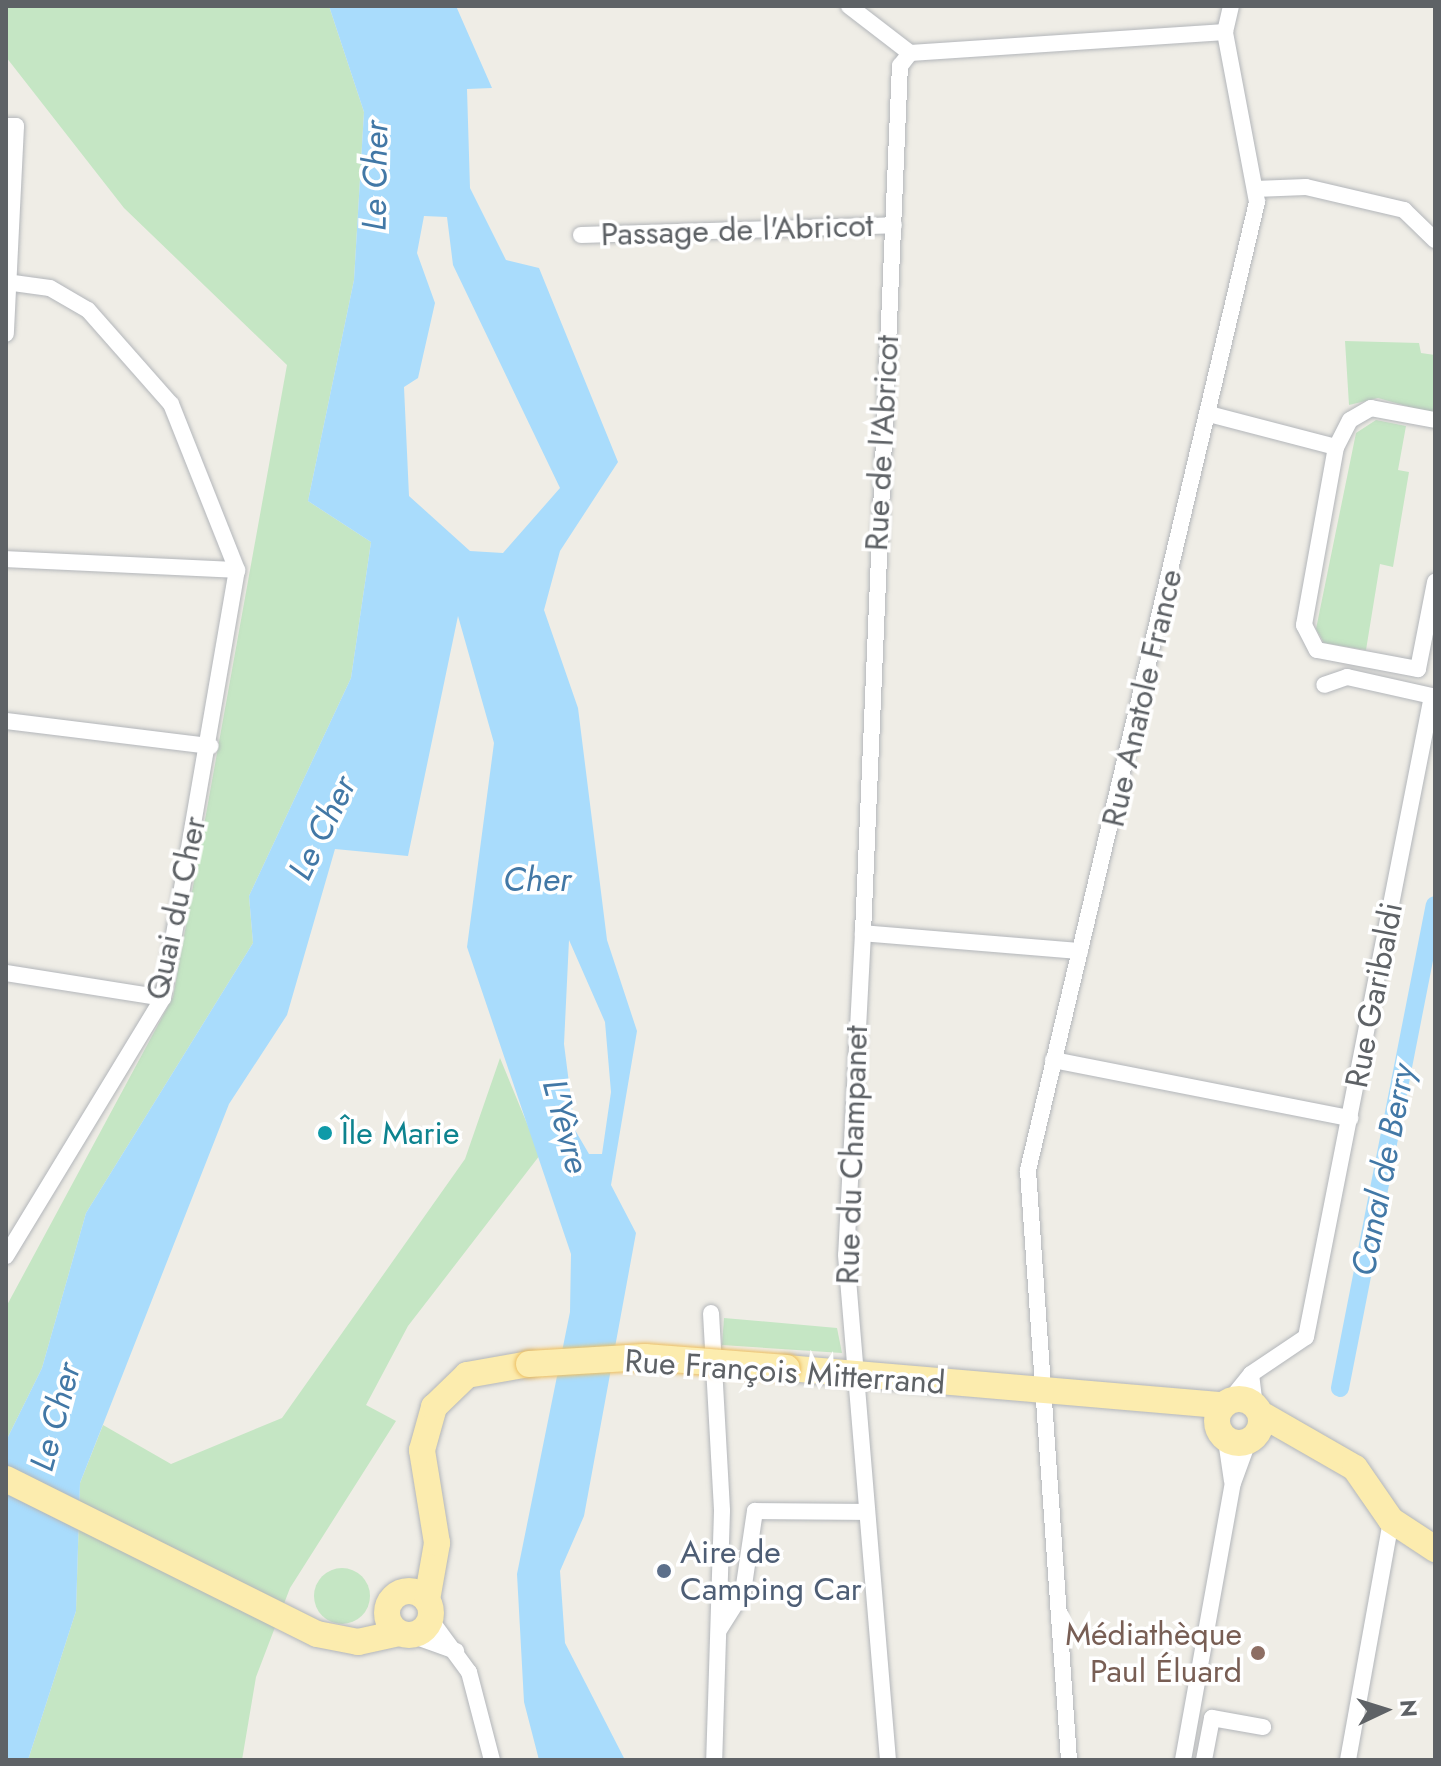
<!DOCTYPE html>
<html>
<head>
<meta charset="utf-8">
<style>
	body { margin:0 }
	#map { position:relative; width:1441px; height:1766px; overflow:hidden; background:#efede6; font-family:Jost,sans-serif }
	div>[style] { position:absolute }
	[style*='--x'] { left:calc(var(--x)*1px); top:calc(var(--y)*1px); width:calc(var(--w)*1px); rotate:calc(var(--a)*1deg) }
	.green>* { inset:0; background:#c5e6c4 }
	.round { border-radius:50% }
	.water>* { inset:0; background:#a9dcfc }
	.canal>* { height:18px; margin:-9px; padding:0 9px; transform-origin:9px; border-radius:9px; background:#a9dcfc }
	.roads { filter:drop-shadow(0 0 2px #b3b6ba) drop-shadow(0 0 2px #b3b6ba) }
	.street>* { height:16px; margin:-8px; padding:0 8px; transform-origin:8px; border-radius:8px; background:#fff }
	.primary>* { height:26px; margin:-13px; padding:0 13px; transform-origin:13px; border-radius:13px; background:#fcecae }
	.primary>.ring { margin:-13px; padding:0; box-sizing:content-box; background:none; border:26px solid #fcecae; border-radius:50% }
	.bridges { filter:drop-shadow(0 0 2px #edbf62) drop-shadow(0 0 2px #edbf62) }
	.primary-bridge>* { height:26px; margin:-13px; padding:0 13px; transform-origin:13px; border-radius:13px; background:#fcecae }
	.dots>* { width:22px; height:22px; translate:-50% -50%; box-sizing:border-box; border:4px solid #fff; border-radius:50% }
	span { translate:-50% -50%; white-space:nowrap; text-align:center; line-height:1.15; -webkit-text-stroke:7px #fff; paint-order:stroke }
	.street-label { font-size:32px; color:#5e6266 }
	.culture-label { font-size:32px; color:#0d838f }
	.left { translate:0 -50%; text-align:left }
	.service-label { font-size:32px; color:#4e5e75 }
	.education-label { font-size:32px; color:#785e54 }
	.right { translate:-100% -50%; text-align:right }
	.water-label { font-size:34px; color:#4278a6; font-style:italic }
	.frame { position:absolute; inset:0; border:8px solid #5e6266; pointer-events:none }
	.north { position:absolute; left:1345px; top:1670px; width:80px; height:80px; -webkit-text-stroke:6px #fff; paint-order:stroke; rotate:86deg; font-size:22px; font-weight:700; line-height:32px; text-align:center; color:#5e6266 }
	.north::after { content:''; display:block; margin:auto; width:28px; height:36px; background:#5e6266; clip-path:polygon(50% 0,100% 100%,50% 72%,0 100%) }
</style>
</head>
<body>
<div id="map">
	<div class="green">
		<i style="clip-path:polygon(6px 6px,329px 6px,364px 112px,354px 280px,308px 501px,371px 542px,351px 678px,249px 896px,253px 943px,86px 1213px,42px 1368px,6px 1441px,6px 1307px,173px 997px,287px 365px,124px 208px,6px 57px)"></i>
		<i style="clip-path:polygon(1345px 341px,1419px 343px,1421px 353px,1435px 355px,1435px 414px,1378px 398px,1349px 405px)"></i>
		<i style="clip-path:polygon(1376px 420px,1406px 426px,1398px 470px,1409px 472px,1393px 567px,1380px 564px,1366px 650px,1324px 643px,1316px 629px,1356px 433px)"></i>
		<i style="clip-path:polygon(500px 1058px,540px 1155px,408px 1326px,366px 1405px,396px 1421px,290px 1588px,256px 1677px,242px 1760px,28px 1760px,76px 1611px,80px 1483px,103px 1425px,171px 1464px,282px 1418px,465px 1159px)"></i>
		<i style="clip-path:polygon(724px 1318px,837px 1328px,842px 1353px,722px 1345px)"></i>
		<i class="round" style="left:314px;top:1568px;width:56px;height:56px"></i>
	</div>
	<div class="water">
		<i style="clip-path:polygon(evenodd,329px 6px,456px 6px,492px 88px,467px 89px,470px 188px,506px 260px,539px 268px,618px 462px,560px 551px,544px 610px,578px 708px,607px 940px,637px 1031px,611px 1185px,636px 1233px,584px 1516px,560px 1571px,565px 1643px,625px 1760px,539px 1760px,524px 1702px,517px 1574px,570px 1312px,571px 1254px,467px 947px,494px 743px,458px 616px,408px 856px,335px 849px,287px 1015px,229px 1104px,80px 1483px,76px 1611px,28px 1760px,6px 1760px,6px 1441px,42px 1368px,86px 1213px,253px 943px,249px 896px,351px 678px,371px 542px,308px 501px,354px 280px,364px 112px,329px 6px,424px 216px,447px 217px,453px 265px,560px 488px,503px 553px,470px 551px,409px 496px,404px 387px,418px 378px,435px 303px,417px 253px,424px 216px,329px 6px,569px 940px,605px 1022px,611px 1092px,602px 1154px,589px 1154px,575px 1130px,564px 1044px,569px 940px)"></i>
	</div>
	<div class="canal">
		<i style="--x:1340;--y:1388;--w:492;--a:-78.9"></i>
	</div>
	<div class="roads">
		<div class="street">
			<i style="--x:849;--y:6;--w:77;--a:37.6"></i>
			<i style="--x:6;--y:126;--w:10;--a:0"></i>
			<i style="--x:16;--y:126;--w:208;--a:92.8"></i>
			<i style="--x:1255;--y:189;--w:51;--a:-2.2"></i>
			<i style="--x:1306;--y:187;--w:101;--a:13.2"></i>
			<i style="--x:1404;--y:210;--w:43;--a:44.1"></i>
			<i style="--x:581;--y:235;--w:313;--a:-1.8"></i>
			<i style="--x:6;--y:282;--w:44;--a:7.8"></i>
			<i style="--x:50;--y:288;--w:44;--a:30.1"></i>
			<i style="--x:88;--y:310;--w:125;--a:48.6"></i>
			<i style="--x:171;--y:404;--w:179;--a:68.3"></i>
			<i style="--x:237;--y:570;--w:231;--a:-177.3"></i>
			<i style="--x:1209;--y:414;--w:131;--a:14.6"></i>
			<i style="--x:1435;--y:420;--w:65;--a:-169.4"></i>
			<i style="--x:1371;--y:408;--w:24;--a:150"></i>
			<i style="--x:1350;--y:420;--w:30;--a:117"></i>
			<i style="--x:1336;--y:447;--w:181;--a:100.2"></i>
			<i style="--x:1304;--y:625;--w:28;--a:63"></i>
			<i style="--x:1317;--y:650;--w:103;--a:10.7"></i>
			<i style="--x:1418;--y:669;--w:89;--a:-78.9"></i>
			<i style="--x:6;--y:721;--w:206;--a:7"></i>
			<i style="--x:863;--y:933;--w:322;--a:93"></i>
			<i style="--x:846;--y:1255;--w:507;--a:85.25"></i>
			<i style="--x:1080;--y:951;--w:218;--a:-175.3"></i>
			<i style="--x:863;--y:933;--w:868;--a:-87.56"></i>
			<i style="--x:900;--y:66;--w:16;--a:-52"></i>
			<i style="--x:910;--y:53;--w:316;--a:-3.8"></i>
			<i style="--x:6;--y:973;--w:159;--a:9"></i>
			<i style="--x:1053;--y:1060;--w:303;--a:11.1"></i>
			<i style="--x:6;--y:1256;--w:302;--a:-58.7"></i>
			<i style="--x:163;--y:998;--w:434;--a:-80.2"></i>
			<i style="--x:711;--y:1313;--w:198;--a:86.8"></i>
			<i style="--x:722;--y:1511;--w:249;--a:91.8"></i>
			<i style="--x:1251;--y:1374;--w:31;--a:83"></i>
			<i style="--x:1230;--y:1400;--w:33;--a:-51"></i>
			<i style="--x:1251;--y:1374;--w:66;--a:-33.9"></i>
			<i style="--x:1306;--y:1337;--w:653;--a:-78.88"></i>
			<i style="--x:1432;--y:696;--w:87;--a:-167.4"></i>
			<i style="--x:1347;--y:677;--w:24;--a:161"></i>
			<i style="--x:1226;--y:1440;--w:41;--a:81.7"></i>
			<i style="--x:430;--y:1619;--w:66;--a:53.7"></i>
			<i style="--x:469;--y:1672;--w:91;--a:75.4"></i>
			<i style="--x:719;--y:1630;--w:45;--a:-57.7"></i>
			<i style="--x:743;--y:1592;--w:82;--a:-81.6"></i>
			<i style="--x:755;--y:1511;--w:111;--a:0.5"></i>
			<i style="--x:411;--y:1635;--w:48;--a:19.6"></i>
			<i style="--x:1069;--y:1760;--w:591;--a:-93.98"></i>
			<i style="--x:1028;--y:1170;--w:995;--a:-76.69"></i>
			<i style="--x:1257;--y:202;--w:173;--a:-100.7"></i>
			<i style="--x:1225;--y:32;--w:27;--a:-77"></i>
			<i style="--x:1183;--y:1760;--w:281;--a:-79.8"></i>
			<i style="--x:1233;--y:1483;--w:44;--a:-69.9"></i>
			<i style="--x:1204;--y:1760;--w:43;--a:-79.2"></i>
			<i style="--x:1212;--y:1718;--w:52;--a:10"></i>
			<i style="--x:1348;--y:1760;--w:244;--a:-79.8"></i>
		</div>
		<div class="primary">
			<i style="--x:787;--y:1368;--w:438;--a:4.9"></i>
			<i class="ring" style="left:1217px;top:1399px;width:18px;height:18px"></i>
			<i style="--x:1261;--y:1414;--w:108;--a:29.9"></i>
			<i style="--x:1355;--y:1468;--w:63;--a:55.3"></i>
			<i style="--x:1391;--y:1520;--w:53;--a:33.4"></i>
			<i style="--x:6;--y:1479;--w:347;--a:26.5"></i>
			<i style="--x:317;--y:1634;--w:42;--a:11"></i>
			<i style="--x:358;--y:1642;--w:42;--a:-12.4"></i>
			<i class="ring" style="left:387px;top:1591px;width:18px;height:18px"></i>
			<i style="--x:427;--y:1600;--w:58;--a:-80"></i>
			<i style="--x:437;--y:1543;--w:94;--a:-99.2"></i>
			<i style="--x:422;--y:1450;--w:45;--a:-74.4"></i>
			<i style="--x:434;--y:1407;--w:46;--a:-44.1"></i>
			<i style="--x:467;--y:1375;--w:63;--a:-10.1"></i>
		</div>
	</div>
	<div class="bridges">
		<div class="primary-bridge">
			<i style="--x:529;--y:1364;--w:116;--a:-3.5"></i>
			<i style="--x:645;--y:1357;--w:142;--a:4.4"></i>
		</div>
	</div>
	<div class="dots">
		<i style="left:325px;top:1133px;background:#0f9aa8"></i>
		<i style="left:664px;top:1571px;background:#5c6f8a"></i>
		<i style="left:1258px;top:1653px;background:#8d6e63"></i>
	</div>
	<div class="street-label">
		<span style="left:737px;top:230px;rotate:-2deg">Passage de l'Abricot</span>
		<span style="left:882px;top:443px;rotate:-87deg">Rue de l'Abricot</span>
		<span style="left:1142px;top:698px;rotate:-77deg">Rue Anatole France</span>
		<span style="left:176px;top:908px;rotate:-78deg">Quai du Cher</span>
		<span style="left:1374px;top:995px;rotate:-79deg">Rue Garibaldi</span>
		<span style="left:852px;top:1155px;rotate:-88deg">Rue du Champanet</span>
		<span style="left:785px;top:1372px;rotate:4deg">Rue François Mitterrand</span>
	</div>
	<div class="culture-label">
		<span class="left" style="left:341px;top:1133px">Île Marie</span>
	</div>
	<div class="service-label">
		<span class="left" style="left:680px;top:1571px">Aire de<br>Camping Car</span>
	</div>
	<div class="education-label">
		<span class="right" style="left:1242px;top:1653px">Médiathèque<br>Paul Éluard</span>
	</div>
	<div class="water-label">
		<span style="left:375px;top:176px;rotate:-89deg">Le Cher</span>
		<span style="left:322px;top:828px;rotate:-64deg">Le Cher</span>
		<span style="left:537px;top:880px">Cher</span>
		<span style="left:566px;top:1126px;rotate:75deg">L'Yèvre</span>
		<span style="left:1383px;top:1170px;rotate:-79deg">Canal de Berry</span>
		<span style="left:55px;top:1417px;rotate:-75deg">Le Cher</span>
	</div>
	<div class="frame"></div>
	<div class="north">N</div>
</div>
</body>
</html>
